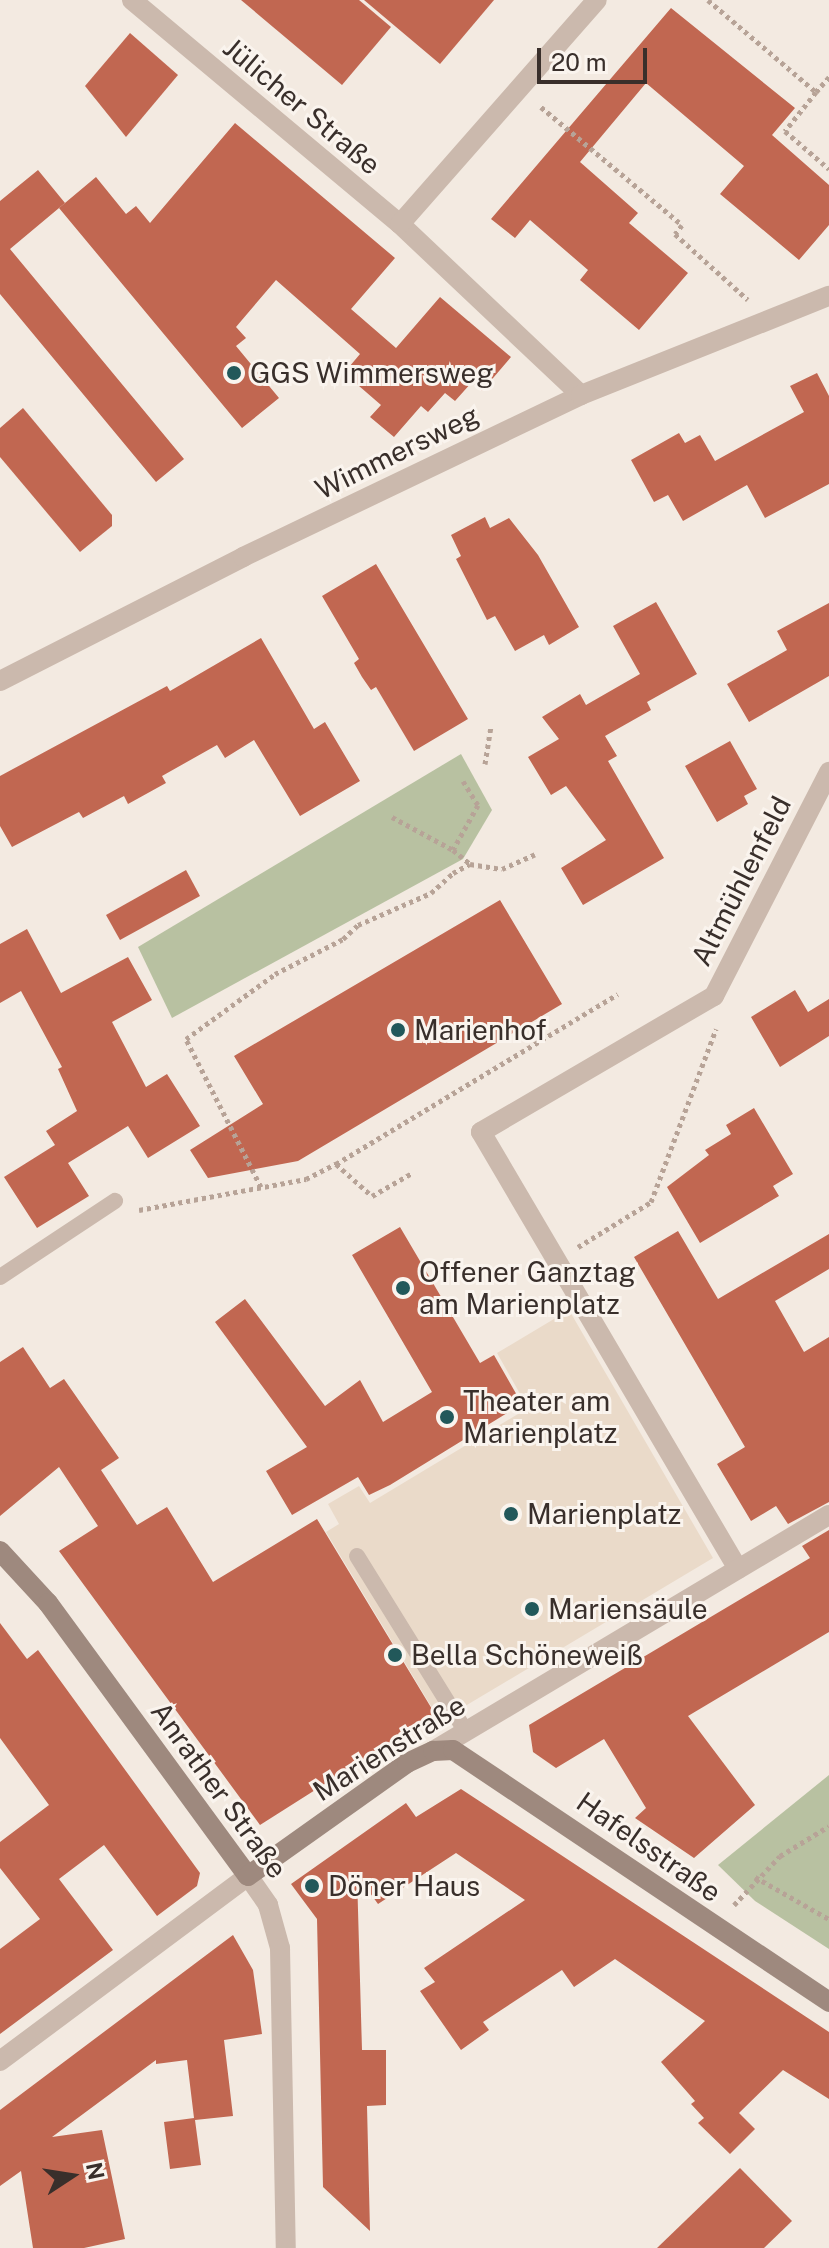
<!DOCTYPE html>
<html>
<head>
<meta charset="utf-8">
<style>
	body { margin:0 }
	#map { position:relative; width:829px; height:2248px; overflow:hidden; background:#f3eae1; font-family:"Public Sans",sans-serif }
	div>[style] { position:absolute }
	[style*='--x'] { left:calc(var(--x)*1px); top:calc(var(--y)*1px); width:calc(var(--w)*1px); rotate:calc(var(--a)*1deg) }
	.green>* { inset:0; background:#b8c1a1 }
	.plaza>* { inset:0; background:#eadac9 }
	.building>* { inset:0; background:#c16751 }
	.path>* { height:5px; margin-top:-2.5px; transform-origin:0; background:repeating-linear-gradient(90deg,#b7a397 0 4px,transparent 0 8px) }
	.service>* { height:16px; margin:-8px; padding:0 8px; transform-origin:8px; border-radius:8px; background:#cbb9ad }
	.minor>* { height:20px; margin:-10px; padding:0 10px; transform-origin:10px; border-radius:10px; background:#cbb9ad }
	.secondary>* { height:20px; margin:-10px; padding:0 10px; transform-origin:10px; border-radius:10px; background:#9e897e }
	.dots>* { width:22px; height:22px; translate:-50% -50%; box-sizing:border-box; border:4px solid #faf4ee; border-radius:50% }
	span { translate:-50% -50%; white-space:nowrap; text-align:center; line-height:1.15; -webkit-text-stroke:6px #faf4ee; paint-order:stroke }
	.street-label { font-size:28px; color:#392f2b }
	.poi-label { font-size:28px; color:#392f2b }
	.left { translate:0 -50%; text-align:left }
	.north { position:absolute; left:32px; top:2136px; width:80px; height:80px; -webkit-text-stroke:6px #faf4ee; paint-order:stroke; rotate:78deg; font-size:22px; font-weight:700; line-height:32px; text-align:center; color:#392f2b }
	.north::after { content:''; display:block; margin:auto; width:28px; height:36px; background:#392f2b; clip-path:polygon(50% 0,100% 100%,50% 72%,0 100%) }
	.scale { position:absolute; left:537px; top:48px; width:110px; height:36px; box-sizing:border-box; border:4px solid #392f2b; border-top:0; padding-left:10px; font-size:24px; line-height:28px; white-space:nowrap; color:#392f2b; -webkit-text-stroke:6px #faf4ee; paint-order:stroke }
</style>
</head>
<body>
<div id="map">
	<div class="green">
		<i style="clip-path:polygon(461px 754px,492px 810px,463px 859px,172px 1018px,138px 947px)"></i>
		<i style="clip-path:polygon(829px 1775px,829px 1949px,755px 1901px,718px 1865px)"></i>
	</div>
	<div class="plaza">
		<i style="clip-path:polygon(569px 1310px,713px 1558px,440px 1721px,326px 1532px,339px 1524px,328px 1504px,359px 1486px,370px 1503px,528px 1408px,497px 1353px)"></i>
	</div>
	<div class="building">
		<i style="clip-path:polygon(241px 0,359px 0,391px 27px,342px 85px)"></i>
		<i style="clip-path:polygon(364px 0,494px 0,440px 64px)"></i>
		<i style="clip-path:polygon(671px 8px,795px 108px,772px 135px,829px 185px,829px 225px,799px 260px,720px 194px,744px 166px,646px 83px,580px 162px,638px 213px,629px 223px,688px 273px,639px 330px,580px 280px,588px 270px,530px 220px,515px 238px,491px 219px)"></i>
		<i style="clip-path:polygon(130px 33px,178px 75px,126px 137px,85px 86px)"></i>
		<i style="clip-path:polygon(235px 123px,395px 258px,351px 309px,396px 348px,440px 297px,511px 357px,482px 391px,472px 382px,455px 401px,445px 393px,428px 412px,421px 406px,394px 437px,370px 417px,381px 405px,344px 373px,360px 354px,276px 280px,236px 327px,246px 338px,236px 346px,279px 398px,242px 428px,59px 208px,96px 177px,126px 214px,136px 206px,150px 223px)"></i>
		<i style="clip-path:polygon(38px 170px,65px 203px,10px 249px,184px 459px,156px 482px,0 294px,0 201px)"></i>
		<i style="clip-path:polygon(817px 373px,829px 396px,829px 484px,765px 518px,747px 485px,683px 521px,668px 495px,654px 502px,631px 460px,679px 433px,685px 443px,700px 435px,715px 461px,804px 412px,790px 386px)"></i>
		<i style="clip-path:polygon(23px 408px,112px 515px,112px 526px,80px 552px,0 457px,0 428px)"></i>
		<i style="clip-path:polygon(485px 517px,490px 528px,509px 518px,538px 555px,579px 627px,549px 645px,544px 635px,515px 651px,495px 616px,487px 620px,456px 559px,461px 556px,451px 535px)"></i>
		<i style="clip-path:polygon(376px 564px,468px 719px,414px 751px,376px 687px,371px 690px,362px 677px,354px 663px,359px 659px,322px 596px)"></i>
		<i style="clip-path:polygon(656px 602px,697px 674px,647px 702px,651px 710px,605px 736px,617px 756px,608px 761px,664px 858px,583px 905px,561px 868px,606px 840px,566px 786px,551px 795px,528px 757px,559px 739px,542px 717px,580px 694px,586px 705px,640px 674px,613px 626px)"></i>
		<i style="clip-path:polygon(829px 603px,829px 676px,749px 722px,727px 684px,787px 650px,777px 631px)"></i>
		<i style="clip-path:polygon(261px 638px,314px 729px,325px 722px,360px 781px,300px 816px,254px 740px,225px 758px,217px 745px,162px 776px,166px 783px,128px 804px,124px 796px,83px 818px,79px 812px,12px 847px,0 826px,0 776px,167px 686px,170px 691px)"></i>
		<i style="clip-path:polygon(730px 741px,757px 789px,744px 796px,748px 804px,717px 822px,685px 766px)"></i>
		<i style="clip-path:polygon(186px 870px,200px 896px,120px 940px,106px 915px)"></i>
		<i style="clip-path:polygon(500px 900px,562px 1004px,298px 1161px,208px 1178px,190px 1150px,263px 1104px,234px 1056px)"></i>
		<i style="clip-path:polygon(27px 929px,61px 993px,128px 957px,152px 1000px,112px 1022px,146px 1087px,167px 1074px,200px 1126px,148px 1158px,128px 1126px,68px 1163px,89px 1196px,37px 1228px,4px 1177px,55px 1145px,46px 1131px,77px 1111px,58px 1069px,62px 1067px,21px 991px,0 1003px,0 944px)"></i>
		<i style="clip-path:polygon(795px 990px,808px 1012px,829px 999px,829px 1036px,780px 1067px,751px 1017px)"></i>
		<i style="clip-path:polygon(754px 1108px,793px 1174px,773px 1186px,779px 1196px,700px 1243px,667px 1187px,709px 1155px,705px 1150px,731px 1134px,726px 1125px)"></i>
		<i style="clip-path:polygon(400px 1227px,480px 1363px,494px 1355px,522px 1404px,390px 1485px,369px 1495px,358px 1477px,292px 1515px,266px 1471px,307px 1447px,215px 1322px,245px 1299px,325px 1406px,360px 1380px,383px 1422px,432px 1392px,352px 1255px)"></i>
		<i style="clip-path:polygon(678px 1231px,718px 1299px,829px 1234px,829px 1269px,775px 1301px,804px 1352px,829px 1337px,829px 1502px,788px 1524px,776px 1506px,751px 1521px,717px 1464px,745px 1447px,634px 1257px)"></i>
		<i style="clip-path:polygon(23px 1347px,50px 1388px,64px 1379px,119px 1458px,101px 1470px,137px 1525px,167px 1507px,213px 1582px,317px 1519px,435px 1714px,260px 1825px,59px 1551px,98px 1526px,59px 1467px,0 1516px,0 1362px)"></i>
		<i style="clip-path:polygon(829px 1530px,829px 1632px,688px 1716px,755px 1805px,694px 1858px,635px 1818px,646px 1808px,604px 1739px,556px 1768px,533px 1752px,529px 1725px,810px 1558px,802px 1546px)"></i>
		<i style="clip-path:polygon(0 1623px,27px 1659px,38px 1650px,200px 1873px,197px 1886px,157px 1916px,104px 1845px,59px 1879px,113px 1950px,0 2034px,0 1949px,40px 1919px,0 1868px,0 1842px,49px 1805px,0 1738px)"></i>
		<i style="clip-path:polygon(461px 1789px,829px 2032px,829px 2099px,783px 2070px,739px 2113px,755px 2129px,730px 2154px,698px 2123px,704px 2118px,691px 2104px,695px 2101px,661px 2062px,705px 2021px,615px 1959px,574px 1987px,562px 1970px,483px 2022px,489px 2030px,461px 2050px,420px 1991px,435px 1982px,424px 1968px,525px 1900px,456px 1853px,378px 1904px,357px 1875px,362px 2050px,386px 2050px,386px 2105px,367px 2106px,370px 2231px,323px 2187px,317px 1919px,291px 1884px,406px 1803px,416px 1817px)"></i>
		<i style="clip-path:polygon(233px 1935px,253px 1970px,262px 2034px,224px 2040px,233px 2116px,195px 2120px,201px 2165px,170px 2169px,164px 2122px,194px 2118px,187px 2060px,156px 2064px,156px 2060px,52px 2137px,102px 2130px,125px 2239px,84px 2248px,33px 2248px,21px 2171px,0 2186px,0 2110px)"></i>
		<i style="clip-path:polygon(740px 2168px,792px 2221px,764px 2248px,657px 2248px)"></i>
	</div>
	<div class="path">
		<i style="--x:708;--y:0;--w:142;--a:40.4"></i>
		<i style="--x:816;--y:92;--w:20;--a:-49"></i>
		<i style="--x:816;--y:92;--w:50;--a:128.5"></i>
		<i style="--x:785;--y:131;--w:58;--a:40.8"></i>
		<i style="--x:541;--y:107;--w:184;--a:39.9"></i>
		<i style="--x:682;--y:225;--w:11;--a:128"></i>
		<i style="--x:675;--y:234;--w:98;--a:42.1"></i>
		<i style="--x:485;--y:764;--w:38;--a:-81"></i>
		<i style="--x:463;--y:781;--w:28;--a:58"></i>
		<i style="--x:478;--y:805;--w:51;--a:119.1"></i>
		<i style="--x:453;--y:850;--w:22;--a:39"></i>
		<i style="--x:392;--y:817;--w:69;--a:28.4"></i>
		<i style="--x:336;--y:1164;--w:329;--a:-31.1"></i>
		<i style="--x:261;--y:1187;--w:166;--a:-116.9"></i>
		<i style="--x:186;--y:1039;--w:110;--a:-36.1"></i>
		<i style="--x:275;--y:974;--w:76;--a:-27.2"></i>
		<i style="--x:343;--y:939;--w:21;--a:-43"></i>
		<i style="--x:358;--y:925;--w:80;--a:-23.7"></i>
		<i style="--x:431;--y:893;--w:30;--a:-42"></i>
		<i style="--x:453;--y:873;--w:19;--a:-28"></i>
		<i style="--x:470;--y:864;--w:32;--a:9"></i>
		<i style="--x:502;--y:869;--w:36;--a:-24"></i>
		<i style="--x:139;--y:1210;--w:170;--a:-10.5"></i>
		<i style="--x:306;--y:1179;--w:34;--a:-27"></i>
		<i style="--x:336;--y:1164;--w:48;--a:41.6"></i>
		<i style="--x:372;--y:1196;--w:46;--a:-29.9"></i>
		<i style="--x:578;--y:1247;--w:86;--a:-31.7"></i>
		<i style="--x:651;--y:1202;--w:185;--a:-69.4"></i>
		<i style="--x:755;--y:1877;--w:85;--a:29.6"></i>
		<i style="--x:734;--y:1905;--w:67;--a:-46.8"></i>
		<i style="--x:780;--y:1856;--w:57;--a:-31.5"></i>
	</div>
	<div class="service">
		<i style="--x:0;--y:1277;--w:138;--a:-33.5"></i>
		<i style="--x:357;--y:1556;--w:207;--a:58.2"></i>
	</div>
	<div class="minor">
		<i style="--x:132;--y:0;--w:349;--a:39.9"></i>
		<i style="--x:400;--y:224;--w:249;--a:43.4"></i>
		<i style="--x:400;--y:224;--w:298;--a:-48.7"></i>
		<i style="--x:0;--y:681;--w:273;--a:-27"></i>
		<i style="--x:243;--y:557;--w:375;--a:-25.6"></i>
		<i style="--x:581;--y:395;--w:267;--a:-21.8"></i>
		<i style="--x:738;--y:1569;--w:507;--a:-120.46"></i>
		<i style="--x:481;--y:1132;--w:270;--a:-30.3"></i>
		<i style="--x:714;--y:996;--w:252;--a:-62.8"></i>
		<i style="--x:433;--y:1751;--w:461;--a:-30.8"></i>
		<i style="--x:0;--y:2061;--w:309;--a:-36.7"></i>
		<i style="--x:248;--y:1876;--w:35;--a:55"></i>
		<i style="--x:268;--y:1905;--w:45;--a:74.4"></i>
		<i style="--x:280;--y:1948;--w:300;--a:88.9"></i>
	</div>
	<div class="secondary">
		<i style="--x:0;--y:1551;--w:71;--a:47.3"></i>
		<i style="--x:48;--y:1603;--w:338;--a:53.8"></i>
		<i style="--x:248;--y:1876;--w:195;--a:-35.4"></i>
		<i style="--x:407;--y:1763;--w:29;--a:-25"></i>
		<i style="--x:433;--y:1751;--w:20;--a:-3"></i>
		<i style="--x:453;--y:1750;--w:453;--a:33.8"></i>
	</div>
	<div class="dots">
		<i style="left:234px;top:373px;background:#22585a"></i>
		<i style="left:398px;top:1030px;background:#22585a"></i>
		<i style="left:403px;top:1288px;background:#22585a"></i>
		<i style="left:447px;top:1417px;background:#22585a"></i>
		<i style="left:511px;top:1514px;background:#22585a"></i>
		<i style="left:532px;top:1609px;background:#22585a"></i>
		<i style="left:395px;top:1655px;background:#22585a"></i>
		<i style="left:312px;top:1886px;background:#22585a"></i>
	</div>
	<div class="street-label">
		<span style="left:302px;top:106px;rotate:40deg">Jülicher Straße</span>
		<span style="left:397px;top:452px;rotate:-26deg">Wimmersweg</span>
		<span style="left:741px;top:881px;rotate:-63deg">Altmühlenfeld</span>
		<span style="left:389px;top:1748px;rotate:-32deg">Marienstraße</span>
		<span style="left:219px;top:1790px;rotate:54deg">Anrather Straße</span>
		<span style="left:649px;top:1847px;rotate:35deg">Hafelsstraße</span>
	</div>
	<div class="poi-label">
		<span class="left" style="left:250px;top:373px">GGS Wimmersweg</span>
		<span class="left" style="left:414px;top:1030px">Marienhof</span>
		<span class="left" style="left:419px;top:1288px">Offener Ganztag<br>am Marienplatz</span>
		<span class="left" style="left:463px;top:1417px">Theater am<br>Marienplatz</span>
		<span class="left" style="left:527px;top:1514px">Marienplatz</span>
		<span class="left" style="left:548px;top:1609px">Mariensäule</span>
		<span class="left" style="left:411px;top:1655px">Bella Schöneweiß</span>
		<span class="left" style="left:328px;top:1886px">Döner Haus</span>
	</div>
	<div class="north">N</div>
	<div class="scale">20 m</div>
</div>
</body>
</html>
